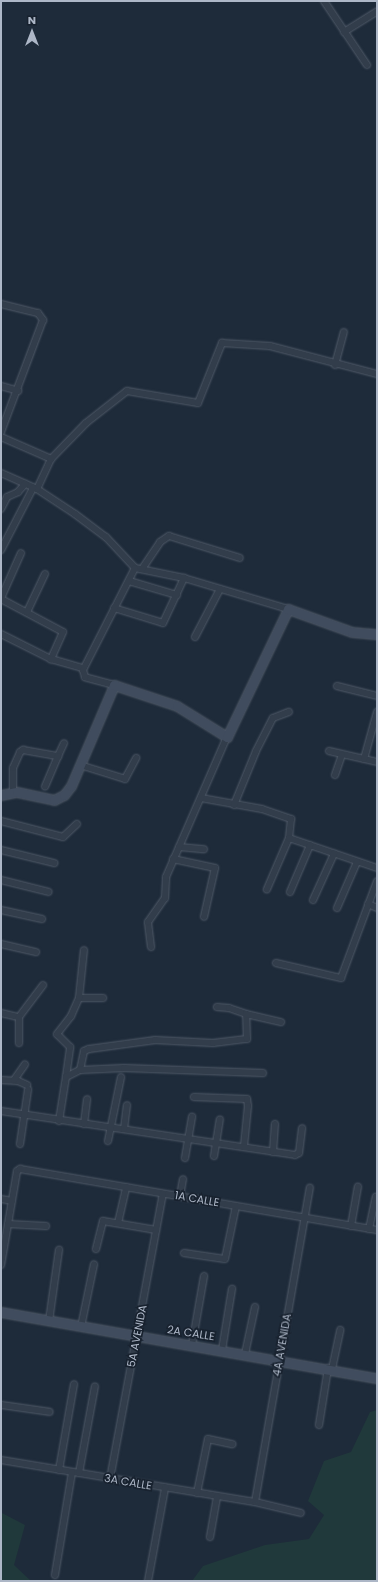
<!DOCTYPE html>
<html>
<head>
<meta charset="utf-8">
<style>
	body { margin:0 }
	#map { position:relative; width:378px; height:1582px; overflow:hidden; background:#1e2b3a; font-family:Poppins,sans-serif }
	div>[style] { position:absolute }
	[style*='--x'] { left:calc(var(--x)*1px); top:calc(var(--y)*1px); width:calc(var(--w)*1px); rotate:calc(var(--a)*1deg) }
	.green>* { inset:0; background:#20393b }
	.roads { filter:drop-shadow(0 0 1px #505a68) drop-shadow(0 0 1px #505a68) }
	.street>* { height:6px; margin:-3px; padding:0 3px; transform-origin:3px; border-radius:3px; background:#323d4b }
	.secondary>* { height:9px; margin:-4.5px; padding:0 4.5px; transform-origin:4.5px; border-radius:4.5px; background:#404c5e }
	span { translate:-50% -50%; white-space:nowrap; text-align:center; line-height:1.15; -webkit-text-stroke:3.5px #18222f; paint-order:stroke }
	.street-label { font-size:11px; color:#adb7c7 }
	.frame { position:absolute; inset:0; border:2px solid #adb7c7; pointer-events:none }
	.north { position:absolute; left:12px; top:12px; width:40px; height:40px; -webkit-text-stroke:3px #18222f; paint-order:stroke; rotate:0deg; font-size:11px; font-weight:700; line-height:16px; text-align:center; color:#adb7c7 }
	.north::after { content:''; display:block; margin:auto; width:14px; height:18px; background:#adb7c7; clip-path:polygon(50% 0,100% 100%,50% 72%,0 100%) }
</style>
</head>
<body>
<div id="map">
	<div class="green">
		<i style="clip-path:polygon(377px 1410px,377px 1581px,192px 1581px,203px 1566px,265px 1545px,309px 1539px,324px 1515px,308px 1501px,324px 1461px,351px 1452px,370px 1412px)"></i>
		<i style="clip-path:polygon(2px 1513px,25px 1525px,14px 1565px,31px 1581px,1px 1581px)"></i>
	</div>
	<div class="roads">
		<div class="street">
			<i style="--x:324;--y:1;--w:77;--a:56.1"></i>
			<i style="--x:344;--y:32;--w:39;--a:-32"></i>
			<i style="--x:1;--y:304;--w:38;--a:14"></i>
			<i style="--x:38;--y:313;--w:9;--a:54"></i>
			<i style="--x:43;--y:320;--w:120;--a:110.6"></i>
			<i style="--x:335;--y:365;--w:34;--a:-75"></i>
			<i style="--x:1;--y:386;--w:18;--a:16"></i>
			<i style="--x:1;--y:437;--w:55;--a:23.7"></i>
			<i style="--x:1;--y:473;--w:39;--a:24"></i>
			<i style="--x:37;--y:489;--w:45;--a:33.3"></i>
			<i style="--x:75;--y:514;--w:39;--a:37"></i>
			<i style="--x:106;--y:537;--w:42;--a:46.9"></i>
			<i style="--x:135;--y:568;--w:50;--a:11.5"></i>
			<i style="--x:184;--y:578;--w:109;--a:16.6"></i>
			<i style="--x:37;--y:489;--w:33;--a:-65"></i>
			<i style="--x:51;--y:459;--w:50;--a:-45.8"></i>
			<i style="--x:86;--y:423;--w:52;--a:-38"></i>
			<i style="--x:127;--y:391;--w:72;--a:9.6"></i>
			<i style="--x:198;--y:403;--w:65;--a:-68.2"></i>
			<i style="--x:222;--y:343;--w:48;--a:3.6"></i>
			<i style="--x:270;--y:346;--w:111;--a:14.7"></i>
			<i style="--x:1;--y:509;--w:13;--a:-63"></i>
			<i style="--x:7;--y:497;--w:12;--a:-24"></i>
			<i style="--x:18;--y:492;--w:11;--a:-49"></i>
			<i style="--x:1;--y:550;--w:70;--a:-62.7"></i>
			<i style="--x:142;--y:569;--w:32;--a:-56"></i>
			<i style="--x:160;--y:542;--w:11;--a:-34"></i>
			<i style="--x:169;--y:536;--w:74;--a:17.2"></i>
			<i style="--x:129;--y:581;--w:50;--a:16.3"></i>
			<i style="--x:1;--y:598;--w:49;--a:-66"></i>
			<i style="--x:1;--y:599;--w:70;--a:28"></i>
			<i style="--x:63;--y:632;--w:30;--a:114"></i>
			<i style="--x:114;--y:608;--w:51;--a:17"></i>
			<i style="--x:163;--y:623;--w:50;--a:-65"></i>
			<i style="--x:27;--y:612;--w:42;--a:-64.7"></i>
			<i style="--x:1;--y:634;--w:56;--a:26.6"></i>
			<i style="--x:51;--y:659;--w:33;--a:16"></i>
			<i style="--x:195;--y:637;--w:54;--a:-62.5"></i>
			<i style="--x:114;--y:685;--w:30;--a:-165"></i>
			<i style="--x:85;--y:677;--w:7;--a:-106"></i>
			<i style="--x:83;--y:670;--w:114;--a:-63"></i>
			<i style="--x:337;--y:686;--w:41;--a:14"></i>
			<i style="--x:329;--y:751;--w:49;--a:12.9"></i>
			<i style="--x:58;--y:756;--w:14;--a:-65"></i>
			<i style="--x:364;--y:759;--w:49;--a:-74.5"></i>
			<i style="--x:80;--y:765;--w:47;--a:17.3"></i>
			<i style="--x:125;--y:779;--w:24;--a:-62"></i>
			<i style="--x:335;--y:775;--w:21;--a:-71"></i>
			<i style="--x:13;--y:792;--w:24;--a:-90"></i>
			<i style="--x:13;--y:768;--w:17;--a:-66"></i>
			<i style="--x:20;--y:752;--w:4;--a:-34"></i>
			<i style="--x:23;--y:750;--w:36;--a:10"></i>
			<i style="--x:58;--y:756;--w:33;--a:113"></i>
			<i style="--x:201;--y:798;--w:62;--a:10.2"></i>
			<i style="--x:262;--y:809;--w:31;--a:19"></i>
			<i style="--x:291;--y:819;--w:19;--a:96"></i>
			<i style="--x:289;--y:838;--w:56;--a:113.3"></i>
			<i style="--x:234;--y:805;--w:58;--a:-67.8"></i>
			<i style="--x:256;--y:751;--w:37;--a:-63"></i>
			<i style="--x:273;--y:718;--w:17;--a:-21"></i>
			<i style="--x:1;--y:821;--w:64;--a:14.5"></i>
			<i style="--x:63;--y:837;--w:19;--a:-43"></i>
			<i style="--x:289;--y:838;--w:93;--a:18.8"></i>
			<i style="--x:179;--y:847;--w:25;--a:5"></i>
			<i style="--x:1;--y:850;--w:55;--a:13.8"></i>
			<i style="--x:173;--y:859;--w:43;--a:12.1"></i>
			<i style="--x:215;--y:868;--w:50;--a:102.7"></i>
			<i style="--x:1;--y:880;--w:49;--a:14"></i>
			<i style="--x:290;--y:892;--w:51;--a:-66.9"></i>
			<i style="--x:313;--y:900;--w:51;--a:-65.5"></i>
			<i style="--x:368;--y:904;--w:10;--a:24"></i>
			<i style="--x:337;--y:908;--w:50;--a:-66.5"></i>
			<i style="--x:1;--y:910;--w:42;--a:12.4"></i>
			<i style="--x:1;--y:944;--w:36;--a:13"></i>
			<i style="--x:151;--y:947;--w:25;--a:-97"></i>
			<i style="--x:148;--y:922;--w:29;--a:-55"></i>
			<i style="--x:165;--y:898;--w:21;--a:-87"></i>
			<i style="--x:166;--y:877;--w:153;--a:-66.5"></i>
			<i style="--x:276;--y:963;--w:67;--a:13"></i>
			<i style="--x:341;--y:978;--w:103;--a:-69.6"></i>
			<i style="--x:79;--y:998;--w:24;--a:0"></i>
			<i style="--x:217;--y:1007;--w:12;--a:5"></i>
			<i style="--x:229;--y:1008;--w:18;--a:19"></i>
			<i style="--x:1;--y:1013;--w:18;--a:13"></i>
			<i style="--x:19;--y:1017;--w:40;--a:-53"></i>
			<i style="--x:19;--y:1017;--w:26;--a:90"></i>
			<i style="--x:80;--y:1070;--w:19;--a:-78"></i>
			<i style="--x:84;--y:1051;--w:5;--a:-22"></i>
			<i style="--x:89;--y:1049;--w:67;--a:-7.8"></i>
			<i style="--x:155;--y:1040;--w:58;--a:3"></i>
			<i style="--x:213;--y:1043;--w:34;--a:-7"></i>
			<i style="--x:247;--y:1039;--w:25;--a:-92"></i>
			<i style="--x:246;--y:1014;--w:36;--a:13"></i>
			<i style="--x:66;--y:1077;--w:30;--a:-82"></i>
			<i style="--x:70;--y:1047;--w:18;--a:-135"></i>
			<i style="--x:57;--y:1034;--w:23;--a:-52"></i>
			<i style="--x:71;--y:1016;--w:20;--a:-66"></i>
			<i style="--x:79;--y:998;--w:48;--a:-84.1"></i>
			<i style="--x:1;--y:1080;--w:17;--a:3"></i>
			<i style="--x:18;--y:1081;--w:10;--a:24"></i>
			<i style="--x:14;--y:1080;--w:19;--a:-55"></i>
			<i style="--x:194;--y:1097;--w:53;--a:2.2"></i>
			<i style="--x:247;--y:1099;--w:7;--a:82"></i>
			<i style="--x:248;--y:1106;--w:40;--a:95.7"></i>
			<i style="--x:1;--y:1111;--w:297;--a:8.5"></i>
			<i style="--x:295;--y:1155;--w:4;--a:-27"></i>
			<i style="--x:299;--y:1153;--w:25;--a:-83"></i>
			<i style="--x:59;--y:1121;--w:45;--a:-81"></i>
			<i style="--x:66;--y:1077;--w:16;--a:-27"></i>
			<i style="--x:80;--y:1070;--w:44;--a:-2.6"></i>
			<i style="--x:124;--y:1068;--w:139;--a:2.1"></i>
			<i style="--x:84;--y:1124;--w:25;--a:-83"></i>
			<i style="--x:124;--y:1129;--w:24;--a:-83"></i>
			<i style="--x:108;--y:1141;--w:65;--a:-78.5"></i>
			<i style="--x:20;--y:1144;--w:55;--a:-81.6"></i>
			<i style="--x:273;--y:1152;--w:28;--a:-86"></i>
			<i style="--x:214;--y:1156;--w:37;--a:-81"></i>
			<i style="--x:185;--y:1158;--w:42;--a:-80.3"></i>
			<i style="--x:180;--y:1196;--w:17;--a:-80"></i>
			<i style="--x:1;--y:1199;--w:11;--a:10"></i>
			<i style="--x:118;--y:1223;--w:37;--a:-77"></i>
			<i style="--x:8;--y:1224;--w:38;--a:3"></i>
			<i style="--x:351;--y:1226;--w:40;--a:-80"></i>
			<i style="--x:369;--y:1229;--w:33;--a:-78"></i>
			<i style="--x:96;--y:1249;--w:29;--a:-76"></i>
			<i style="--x:103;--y:1221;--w:54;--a:9.6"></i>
			<i style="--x:184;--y:1253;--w:41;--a:8.3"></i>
			<i style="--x:225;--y:1259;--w:54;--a:-78.3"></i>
			<i style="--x:1;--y:1265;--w:95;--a:-80.3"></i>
			<i style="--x:17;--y:1171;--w:4;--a:-34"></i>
			<i style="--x:20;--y:1169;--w:362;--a:9.7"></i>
			<i style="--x:49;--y:1321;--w:72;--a:-82"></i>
			<i style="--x:81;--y:1327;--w:64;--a:-78.3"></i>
			<i style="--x:192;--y:1345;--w:70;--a:-80.1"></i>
			<i style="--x:222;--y:1350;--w:62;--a:-80.7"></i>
			<i style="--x:245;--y:1354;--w:48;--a:-78"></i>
			<i style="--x:332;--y:1369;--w:40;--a:-78"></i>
			<i style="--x:1;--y:1405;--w:49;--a:8.1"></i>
			<i style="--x:319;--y:1425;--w:58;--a:-81"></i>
			<i style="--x:1;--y:1460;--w:257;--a:9.4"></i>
			<i style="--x:255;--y:1502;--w:47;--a:13.4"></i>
			<i style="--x:59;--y:1470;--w:87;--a:-80.1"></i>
			<i style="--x:79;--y:1473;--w:88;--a:-79.6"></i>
			<i style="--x:110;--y:1479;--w:290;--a:-79.5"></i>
			<i style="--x:197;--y:1493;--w:55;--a:-78.5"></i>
			<i style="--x:208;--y:1439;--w:25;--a:12"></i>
			<i style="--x:255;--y:1502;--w:319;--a:-80.1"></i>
			<i style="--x:210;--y:1537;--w:41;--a:-80.1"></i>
			<i style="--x:55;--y:1575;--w:104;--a:-80.6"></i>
			<i style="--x:148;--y:1581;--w:95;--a:-79.6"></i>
		</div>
		<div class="secondary">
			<i style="--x:1;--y:795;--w:16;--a:-11"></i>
			<i style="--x:17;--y:792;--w:38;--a:12"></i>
			<i style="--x:54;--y:800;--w:11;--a:-27"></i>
			<i style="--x:64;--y:795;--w:11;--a:-52"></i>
			<i style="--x:71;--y:786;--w:110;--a:-66.9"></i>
			<i style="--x:114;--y:685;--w:66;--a:18.4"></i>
			<i style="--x:177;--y:706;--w:59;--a:31.8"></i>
			<i style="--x:227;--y:737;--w:142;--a:-64.5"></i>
			<i style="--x:288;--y:609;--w:68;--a:19.8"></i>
			<i style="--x:352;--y:632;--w:25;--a:5"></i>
			<i style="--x:1;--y:1312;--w:382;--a:10"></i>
		</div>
	</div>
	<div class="street-label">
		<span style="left:197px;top:1199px;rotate:10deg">1A CALLE</span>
		<span style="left:191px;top:1333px;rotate:9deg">2A CALLE</span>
		<span style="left:137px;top:1336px;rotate:-79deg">5A AVENIDA</span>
		<span style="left:282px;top:1345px;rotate:-80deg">4A AVENIDA</span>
		<span style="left:128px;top:1482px;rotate:10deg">3A CALLE</span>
	</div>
	<div class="frame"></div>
	<div class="north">N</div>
</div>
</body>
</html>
